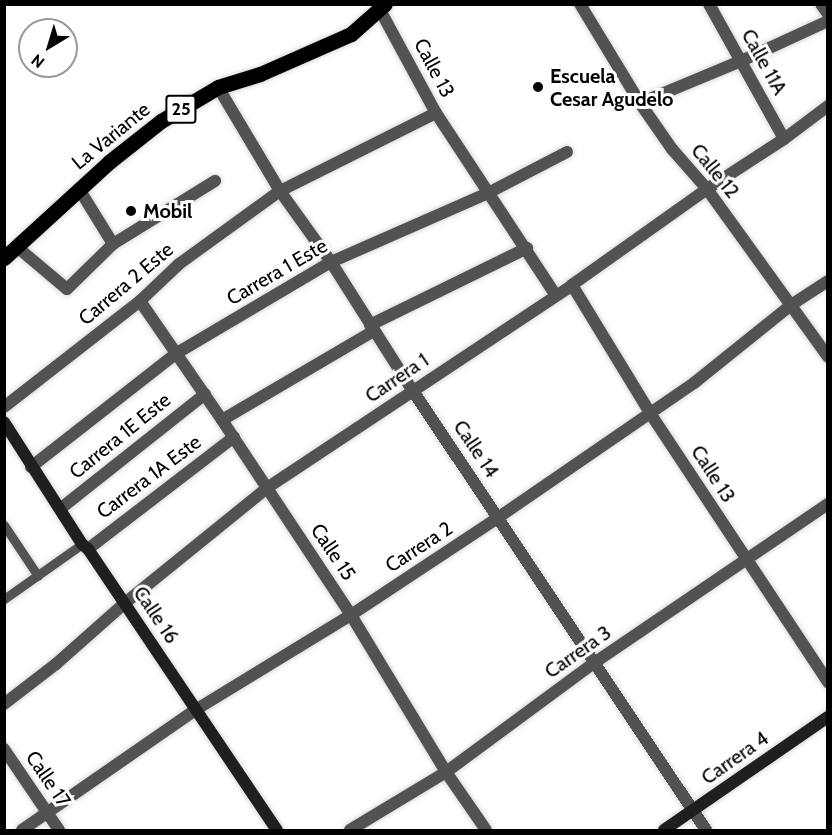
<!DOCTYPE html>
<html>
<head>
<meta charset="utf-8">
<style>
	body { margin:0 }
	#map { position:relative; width:832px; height:835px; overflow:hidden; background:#fff; font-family:Cabin,sans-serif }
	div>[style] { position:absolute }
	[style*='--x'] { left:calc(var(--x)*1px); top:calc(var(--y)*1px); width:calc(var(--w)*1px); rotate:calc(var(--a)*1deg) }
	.roads { filter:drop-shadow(0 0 2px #dbdbdb) drop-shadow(0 0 2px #dbdbdb) }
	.lane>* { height:9px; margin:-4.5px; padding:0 4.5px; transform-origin:4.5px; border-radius:4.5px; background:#525252 }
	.street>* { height:12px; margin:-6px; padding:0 6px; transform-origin:6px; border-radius:6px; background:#525252 }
	.secondary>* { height:12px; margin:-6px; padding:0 6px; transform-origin:6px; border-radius:6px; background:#1f1f1f }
	.primary>* { height:15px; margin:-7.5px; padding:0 7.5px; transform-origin:7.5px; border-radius:7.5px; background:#000 }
	.dots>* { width:16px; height:16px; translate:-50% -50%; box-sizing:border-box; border:3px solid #fff; border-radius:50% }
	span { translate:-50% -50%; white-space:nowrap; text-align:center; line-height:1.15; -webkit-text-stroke:6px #fff; paint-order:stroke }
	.shield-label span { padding:2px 4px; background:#fff; border:2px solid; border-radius:4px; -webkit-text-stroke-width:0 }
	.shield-label { font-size:18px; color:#000; font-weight:700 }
	.street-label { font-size:20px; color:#000 }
	.poi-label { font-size:20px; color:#000; font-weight:700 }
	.left { translate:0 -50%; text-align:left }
	.frame { position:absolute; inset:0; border:6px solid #000; pointer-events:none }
	.north { position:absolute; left:18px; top:18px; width:60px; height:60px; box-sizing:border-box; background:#fff; border:2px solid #999; border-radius:50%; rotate:218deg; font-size:16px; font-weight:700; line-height:24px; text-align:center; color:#000 }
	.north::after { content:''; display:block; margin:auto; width:21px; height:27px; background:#000; clip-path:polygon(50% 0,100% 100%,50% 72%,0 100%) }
</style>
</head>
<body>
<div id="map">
	<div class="roads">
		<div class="lane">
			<i style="--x:4;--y:525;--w:61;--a:56.3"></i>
			<i style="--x:4;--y:599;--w:95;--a:-35.2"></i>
		</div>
		<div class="street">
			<i style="--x:580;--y:4;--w:116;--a:58.8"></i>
			<i style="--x:640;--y:103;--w:56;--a:55.2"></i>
			<i style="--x:672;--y:149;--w:53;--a:48.8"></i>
			<i style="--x:707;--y:189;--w:207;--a:54.2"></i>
			<i style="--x:709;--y:4;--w:154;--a:60.9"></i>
			<i style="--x:821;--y:4;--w:12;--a:55"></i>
			<i style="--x:380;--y:10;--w:117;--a:61.5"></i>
			<i style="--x:436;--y:113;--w:217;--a:56.7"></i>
			<i style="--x:218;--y:87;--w:121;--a:59.2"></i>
			<i style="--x:280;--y:191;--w:87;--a:54.3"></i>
			<i style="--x:331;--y:262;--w:153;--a:57.6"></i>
			<i style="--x:413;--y:391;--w:528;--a:56.28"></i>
			<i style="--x:640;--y:103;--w:109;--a:-22.6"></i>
			<i style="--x:741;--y:61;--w:96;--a:-24.7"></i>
			<i style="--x:113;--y:244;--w:120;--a:-31.7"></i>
			<i style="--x:17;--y:247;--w:65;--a:40"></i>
			<i style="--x:67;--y:289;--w:64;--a:-44.4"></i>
			<i style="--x:113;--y:244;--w:65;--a:-121.7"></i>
			<i style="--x:572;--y:285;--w:150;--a:58.6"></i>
			<i style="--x:650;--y:413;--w:323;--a:56.5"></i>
			<i style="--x:140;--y:301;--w:145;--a:55.4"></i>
			<i style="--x:222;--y:420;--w:234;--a:56.5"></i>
			<i style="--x:351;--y:615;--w:184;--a:58.8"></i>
			<i style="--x:446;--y:772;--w:70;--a:55.4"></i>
			<i style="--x:370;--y:325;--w:175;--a:-26.1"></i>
			<i style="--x:4;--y:407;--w:172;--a:-37.9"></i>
			<i style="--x:140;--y:301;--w:54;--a:-43.5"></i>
			<i style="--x:179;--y:264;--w:125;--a:-35.9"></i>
			<i style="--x:280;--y:191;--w:174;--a:-26.6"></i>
			<i style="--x:222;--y:420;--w:176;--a:-30.4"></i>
			<i style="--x:31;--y:467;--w:185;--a:-38"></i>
			<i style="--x:177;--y:353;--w:179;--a:-30.6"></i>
			<i style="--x:331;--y:262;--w:171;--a:-23.7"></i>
			<i style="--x:488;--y:193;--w:89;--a:-27.4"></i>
			<i style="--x:60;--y:509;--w:185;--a:-38.4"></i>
			<i style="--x:88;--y:549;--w:184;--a:-37.5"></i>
			<i style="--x:4;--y:704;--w:66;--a:-37.6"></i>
			<i style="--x:56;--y:664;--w:92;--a:-41.5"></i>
			<i style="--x:125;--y:603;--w:183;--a:-39"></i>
			<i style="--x:267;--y:488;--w:366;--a:-33.6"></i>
			<i style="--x:572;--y:285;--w:166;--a:-35.4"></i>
			<i style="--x:707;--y:189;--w:92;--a:-33"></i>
			<i style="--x:784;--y:139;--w:55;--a:-36.9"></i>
			<i style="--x:4;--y:749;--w:98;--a:55.8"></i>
			<i style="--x:22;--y:830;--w:213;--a:-34.7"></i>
			<i style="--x:197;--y:709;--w:180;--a:-31.4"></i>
			<i style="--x:351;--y:615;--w:178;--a:-33.5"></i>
			<i style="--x:499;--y:517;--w:237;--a:-34.5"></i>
			<i style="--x:694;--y:383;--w:124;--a:-38.8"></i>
			<i style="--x:791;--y:305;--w:44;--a:-33"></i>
			<i style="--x:350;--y:830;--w:112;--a:-31.1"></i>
			<i style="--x:446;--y:772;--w:184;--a:-36.4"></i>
			<i style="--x:594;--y:663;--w:283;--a:-34.2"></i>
		</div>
		<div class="secondary">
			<i style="--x:4;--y:422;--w:145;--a:57.4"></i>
			<i style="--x:82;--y:544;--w:8;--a:40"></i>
			<i style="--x:88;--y:549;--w:339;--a:56.1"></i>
			<i style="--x:664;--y:830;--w:199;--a:-34.6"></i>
		</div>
		<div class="primary">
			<i style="--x:4;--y:258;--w:142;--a:-42.4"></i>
			<i style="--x:109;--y:162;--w:66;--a:-38.3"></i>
			<i style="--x:161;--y:121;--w:66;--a:-30.8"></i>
			<i style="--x:218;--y:87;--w:44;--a:-17.2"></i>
			<i style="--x:260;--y:74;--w:99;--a:-23.7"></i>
			<i style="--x:351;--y:34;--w:45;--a:-41.4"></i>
		</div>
	</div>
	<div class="dots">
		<i style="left:538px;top:87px;background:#000"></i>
		<i style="left:131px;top:211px;background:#000"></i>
	</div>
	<div class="shield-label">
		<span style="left:181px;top:109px">25</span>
	</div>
	<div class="street-label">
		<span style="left:764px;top:62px;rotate:61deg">Calle 11A</span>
		<span style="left:434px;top:68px;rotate:62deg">Calle 13</span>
		<span style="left:111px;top:136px;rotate:-39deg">La Variante</span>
		<span style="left:715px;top:171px;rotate:51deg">Calle 12</span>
		<span style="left:277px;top:272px;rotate:-30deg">Carrera 1 Este</span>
		<span style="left:126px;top:284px;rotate:-40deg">Carrera 2 Este</span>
		<span style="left:397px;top:378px;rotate:-34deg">Carrera 1</span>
		<span style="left:120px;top:436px;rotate:-39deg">Carrera 1E Este</span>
		<span style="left:476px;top:449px;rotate:56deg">Calle 14</span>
		<span style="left:713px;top:474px;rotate:57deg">Calle 13</span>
		<span style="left:149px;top:477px;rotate:-37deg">Carrera 1A Este</span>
		<span style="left:419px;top:547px;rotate:-33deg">Carrera 2</span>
		<span style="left:333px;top:552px;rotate:56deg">Calle 15</span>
		<span style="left:156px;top:615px;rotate:56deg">Calle 16</span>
		<span style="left:578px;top:652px;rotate:-35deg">Carrera 3</span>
		<span style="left:735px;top:758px;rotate:-35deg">Carrera 4</span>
		<span style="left:48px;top:779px;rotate:56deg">Calle 17</span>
	</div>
	<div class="poi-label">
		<span class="left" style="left:550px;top:88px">Escuela<br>Cesar Agudelo</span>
		<span class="left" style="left:143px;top:211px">Mobil</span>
	</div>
	<div class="frame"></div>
	<div class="north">N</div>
</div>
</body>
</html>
